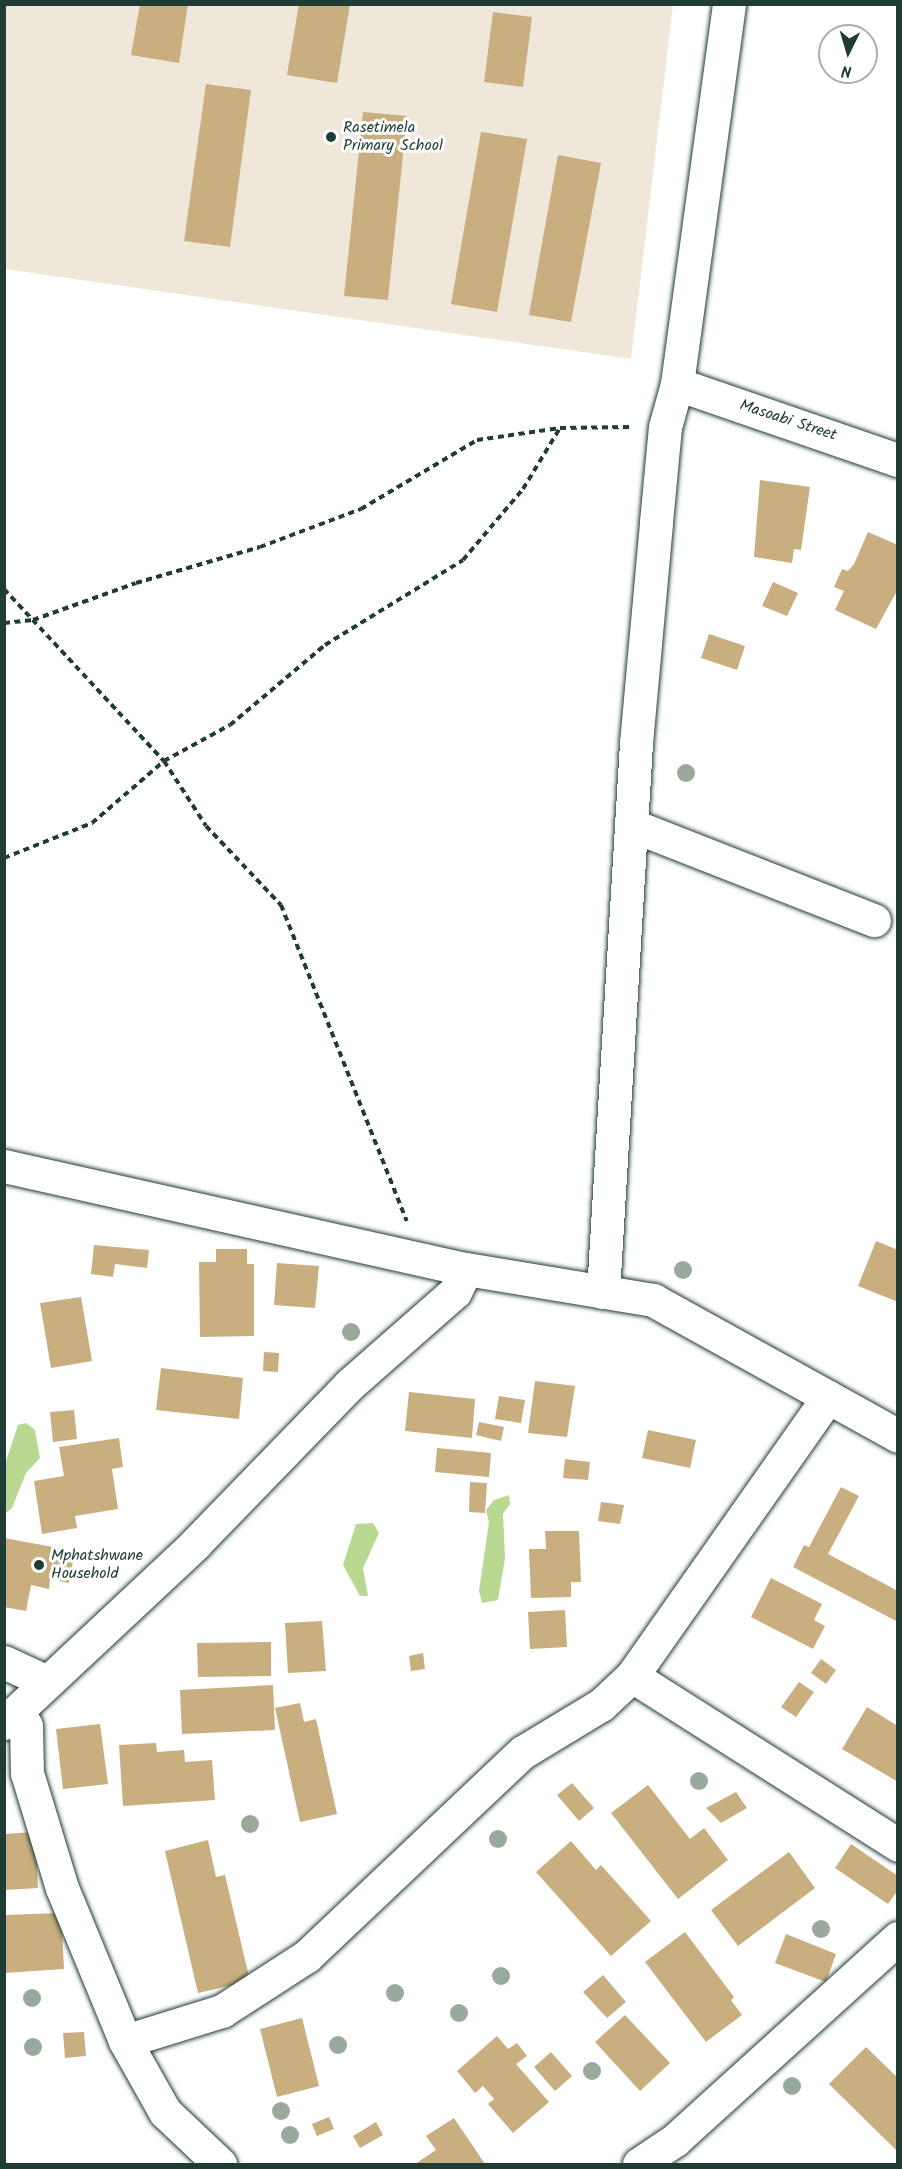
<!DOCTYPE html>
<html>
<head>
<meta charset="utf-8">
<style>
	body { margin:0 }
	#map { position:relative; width:902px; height:2169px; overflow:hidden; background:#fff; font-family:Kalam,sans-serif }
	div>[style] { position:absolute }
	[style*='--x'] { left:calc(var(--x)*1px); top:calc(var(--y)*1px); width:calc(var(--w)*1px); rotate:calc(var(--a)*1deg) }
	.built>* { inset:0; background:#efe7d9 }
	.green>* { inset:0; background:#b9d992 }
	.building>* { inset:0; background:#c9ae7f }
	.path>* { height:4px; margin-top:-2px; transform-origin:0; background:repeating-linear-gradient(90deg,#1f3d34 0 6px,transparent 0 10.5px) }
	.roads { filter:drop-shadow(0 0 2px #1f3d34) drop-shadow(0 0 2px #1f3d34) }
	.minor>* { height:33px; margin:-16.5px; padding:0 16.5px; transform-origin:16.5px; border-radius:16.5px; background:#fff }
	.trees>* { width:18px; height:18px; margin:-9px; border-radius:50%; background:#99aa9d }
	.dots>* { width:16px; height:16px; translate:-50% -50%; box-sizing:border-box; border:3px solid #fff; border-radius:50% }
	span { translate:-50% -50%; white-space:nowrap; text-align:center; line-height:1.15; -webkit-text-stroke:6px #fff; paint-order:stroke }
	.poi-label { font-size:16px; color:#1f3d34 }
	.left { translate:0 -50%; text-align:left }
	.street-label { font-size:16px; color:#1f3d34 }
	.frame { position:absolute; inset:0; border:6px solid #1f3d34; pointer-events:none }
	.north { position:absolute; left:818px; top:24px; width:60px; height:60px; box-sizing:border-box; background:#fff; border:2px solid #a5b1ae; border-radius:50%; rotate:185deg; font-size:16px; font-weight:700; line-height:24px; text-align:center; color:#1f3d34 }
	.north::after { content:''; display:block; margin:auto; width:21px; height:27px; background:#1f3d34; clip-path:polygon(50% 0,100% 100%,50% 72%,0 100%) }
</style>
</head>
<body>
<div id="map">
	<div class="built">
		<i style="clip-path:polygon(5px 5px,673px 5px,631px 359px,5px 269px)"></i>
	</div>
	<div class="green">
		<i style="clip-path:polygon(26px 1423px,35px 1430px,40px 1458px,26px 1473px,12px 1508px,5px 1514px,5px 1464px,18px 1425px)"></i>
		<i style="clip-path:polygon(509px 1495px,510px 1504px,503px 1514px,505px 1558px,498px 1600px,482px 1603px,479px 1591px,489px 1522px,486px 1510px,494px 1500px)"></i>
		<i style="clip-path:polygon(373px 1523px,379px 1533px,363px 1568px,368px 1596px,360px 1596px,343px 1565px,356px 1524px)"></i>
	</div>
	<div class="building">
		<i style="clip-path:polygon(140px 4px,188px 4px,179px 63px,131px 55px)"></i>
		<i style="clip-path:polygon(299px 4px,350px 4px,337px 83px,287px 75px)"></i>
		<i style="clip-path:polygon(493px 12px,532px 17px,523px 87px,484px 82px)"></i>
		<i style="clip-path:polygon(206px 84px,251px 90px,230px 247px,184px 241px)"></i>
		<i style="clip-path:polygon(363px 112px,407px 116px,388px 300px,344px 296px)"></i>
		<i style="clip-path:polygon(481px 132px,527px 139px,497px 312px,451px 304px)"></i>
		<i style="clip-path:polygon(558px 155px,601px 163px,571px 322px,529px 315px)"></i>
		<i style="clip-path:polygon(760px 480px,810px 487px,801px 550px,794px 549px,792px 563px,754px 557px)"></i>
		<i style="clip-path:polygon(868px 532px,898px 545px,898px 589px,876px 629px,835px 610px,844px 591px,834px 587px,842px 569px,848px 571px,854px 564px)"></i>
		<i style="clip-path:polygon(773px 582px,798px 593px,787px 616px,762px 606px)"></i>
		<i style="clip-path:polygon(709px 634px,745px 646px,737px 670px,701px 658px)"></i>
		<i style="clip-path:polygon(876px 1241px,898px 1250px,898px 1302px,858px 1286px)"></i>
		<i style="clip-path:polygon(94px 1245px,149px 1250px,147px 1268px,115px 1264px,113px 1277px,91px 1274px)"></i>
		<i style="clip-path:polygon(216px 1249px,247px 1249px,247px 1264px,254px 1264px,254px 1336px,200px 1337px,199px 1262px,216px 1262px)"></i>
		<i style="clip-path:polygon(277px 1263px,319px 1266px,315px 1308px,274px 1305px)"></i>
		<i style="clip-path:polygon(81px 1297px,92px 1361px,51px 1368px,40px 1303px)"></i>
		<i style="clip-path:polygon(264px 1352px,279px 1353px,278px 1372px,263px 1371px)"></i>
		<i style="clip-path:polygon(161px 1368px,243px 1378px,239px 1419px,156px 1410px)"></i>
		<i style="clip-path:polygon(535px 1381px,575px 1386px,567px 1437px,528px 1433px)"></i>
		<i style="clip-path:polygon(409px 1392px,475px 1399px,472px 1438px,405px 1431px)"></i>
		<i style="clip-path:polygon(499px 1396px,525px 1400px,521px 1423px,495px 1419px)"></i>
		<i style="clip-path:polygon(74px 1410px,77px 1439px,53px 1442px,50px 1412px)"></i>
		<i style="clip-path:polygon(479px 1422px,504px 1427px,501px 1441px,476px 1435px)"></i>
		<i style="clip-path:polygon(648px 1430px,696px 1440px,690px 1468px,642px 1458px)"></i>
		<i style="clip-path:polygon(119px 1438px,123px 1467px,112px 1469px,118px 1509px,75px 1516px,77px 1528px,42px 1534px,34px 1481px,64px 1476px,59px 1447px)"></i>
		<i style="clip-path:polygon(437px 1448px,491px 1453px,489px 1477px,435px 1472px)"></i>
		<i style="clip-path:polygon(565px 1459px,590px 1462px,588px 1480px,563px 1478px)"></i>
		<i style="clip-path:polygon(470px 1482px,487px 1483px,485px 1513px,469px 1512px)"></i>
		<i style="clip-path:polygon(841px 1487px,859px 1496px,828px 1554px,898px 1591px,898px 1622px,793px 1567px,804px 1545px,809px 1547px)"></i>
		<i style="clip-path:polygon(601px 1502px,624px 1505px,620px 1524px,598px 1521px)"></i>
		<i style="clip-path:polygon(545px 1531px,579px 1531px,581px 1582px,571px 1582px,571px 1597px,531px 1598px,529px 1549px,546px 1549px)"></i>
		<i style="clip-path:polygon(4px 1538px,75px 1551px,69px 1583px,50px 1579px,49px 1589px,31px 1585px,26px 1611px,4px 1607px)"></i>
		<i style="clip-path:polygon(771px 1578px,822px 1604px,814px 1620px,825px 1626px,813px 1649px,751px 1617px)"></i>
		<i style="clip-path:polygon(565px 1610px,567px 1647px,530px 1649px,528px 1612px)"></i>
		<i style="clip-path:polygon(322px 1621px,326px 1671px,288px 1673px,285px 1623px)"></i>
		<i style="clip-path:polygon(271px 1642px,271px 1676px,198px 1677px,197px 1643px)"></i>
		<i style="clip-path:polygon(423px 1653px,425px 1669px,411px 1671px,409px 1656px)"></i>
		<i style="clip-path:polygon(821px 1659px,836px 1670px,826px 1684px,811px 1673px)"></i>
		<i style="clip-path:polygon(799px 1682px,814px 1692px,796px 1717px,781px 1707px)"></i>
		<i style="clip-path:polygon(273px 1685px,275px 1730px,182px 1734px,180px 1690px)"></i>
		<i style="clip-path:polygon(300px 1703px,304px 1722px,316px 1719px,337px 1814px,300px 1822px,275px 1708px)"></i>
		<i style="clip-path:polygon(867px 1707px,898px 1726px,898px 1782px,842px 1749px)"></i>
		<i style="clip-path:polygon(100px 1724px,108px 1784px,63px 1789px,56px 1729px)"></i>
		<i style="clip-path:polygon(156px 1743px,157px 1752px,184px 1750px,185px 1762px,212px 1760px,215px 1800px,123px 1806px,119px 1745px)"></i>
		<i style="clip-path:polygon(572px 1783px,594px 1808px,579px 1821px,557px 1795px)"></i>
		<i style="clip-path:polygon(648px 1785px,690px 1839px,704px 1828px,728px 1860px,678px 1899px,611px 1813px)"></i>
		<i style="clip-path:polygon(736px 1792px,747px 1808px,721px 1823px,706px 1808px)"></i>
		<i style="clip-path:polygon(35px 1832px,38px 1888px,4px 1890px,4px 1834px)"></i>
		<i style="clip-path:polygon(208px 1840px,216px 1877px,225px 1875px,250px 1981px,198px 1993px,165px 1851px)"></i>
		<i style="clip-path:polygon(571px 1841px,596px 1870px,601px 1865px,651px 1921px,611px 1956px,536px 1872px)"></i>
		<i style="clip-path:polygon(851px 1844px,898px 1876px,898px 1890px,888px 1904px,835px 1868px)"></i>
		<i style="clip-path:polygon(789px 1852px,815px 1888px,738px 1946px,711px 1910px)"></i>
		<i style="clip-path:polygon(61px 1913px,64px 1969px,4px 1973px,4px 1915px)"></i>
		<i style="clip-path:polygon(685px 1932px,734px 1997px,731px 2000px,742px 2015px,706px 2042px,645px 1962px)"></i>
		<i style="clip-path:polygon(786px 1934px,836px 1954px,826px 1982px,775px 1963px)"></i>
		<i style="clip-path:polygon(603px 1975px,626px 2002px,607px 2018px,583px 1992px)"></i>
		<i style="clip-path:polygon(625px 2015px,670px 2063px,640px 2091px,595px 2042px)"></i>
		<i style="clip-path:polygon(302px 2018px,319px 2086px,277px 2097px,260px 2029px)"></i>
		<i style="clip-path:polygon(84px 2032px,86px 2056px,65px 2058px,63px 2033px)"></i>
		<i style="clip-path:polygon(497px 2036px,508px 2049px,517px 2043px,527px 2056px,516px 2064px,549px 2102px,513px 2133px,488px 2104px,494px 2099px,483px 2086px,475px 2093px,457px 2071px)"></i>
		<i style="clip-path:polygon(866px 2047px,898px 2078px,898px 2152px,829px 2084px)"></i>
		<i style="clip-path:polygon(551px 2052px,572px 2076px,555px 2091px,534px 2067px)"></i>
		<i style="clip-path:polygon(329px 2117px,334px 2129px,317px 2136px,312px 2124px)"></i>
		<i style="clip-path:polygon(454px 2118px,485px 2164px,415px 2164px,436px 2150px,426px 2136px)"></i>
		<i style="clip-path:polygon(376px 2122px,383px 2135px,360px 2148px,353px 2136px)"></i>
	</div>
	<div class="path">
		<i style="--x:4;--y:589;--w:235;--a:47.1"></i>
		<i style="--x:164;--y:761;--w:77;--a:57.1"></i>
		<i style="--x:206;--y:826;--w:109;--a:46.5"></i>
		<i style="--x:281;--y:905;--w:340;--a:68.3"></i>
		<i style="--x:4;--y:623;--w:29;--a:-6"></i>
		<i style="--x:33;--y:620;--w:109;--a:-19.8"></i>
		<i style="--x:136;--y:583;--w:129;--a:-16.2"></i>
		<i style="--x:260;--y:547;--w:108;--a:-20.6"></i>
		<i style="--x:361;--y:509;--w:135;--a:-30.7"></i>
		<i style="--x:477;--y:440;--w:84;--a:-8.2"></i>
		<i style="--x:560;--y:428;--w:71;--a:-0.8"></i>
		<i style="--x:4;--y:858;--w:95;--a:-21.7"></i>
		<i style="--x:92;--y:823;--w:95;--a:-40.7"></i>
		<i style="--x:164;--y:761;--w:75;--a:-28.6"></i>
		<i style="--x:230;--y:725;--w:124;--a:-40.1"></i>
		<i style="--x:325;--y:645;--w:162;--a:-31.6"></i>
		<i style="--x:463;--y:560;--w:93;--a:-49.8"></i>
		<i style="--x:523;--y:489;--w:71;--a:-58.8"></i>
	</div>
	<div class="roads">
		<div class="minor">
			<i style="--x:677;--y:384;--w:234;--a:19"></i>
			<i style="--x:631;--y:825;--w:261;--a:21.4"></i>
			<i style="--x:4;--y:1166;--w:473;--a:12.6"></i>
			<i style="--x:466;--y:1269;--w:190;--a:9.4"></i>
			<i style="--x:653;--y:1300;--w:280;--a:29"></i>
			<i style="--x:603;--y:1292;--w:550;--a:-86.56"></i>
			<i style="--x:636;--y:743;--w:222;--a:-84.8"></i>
			<i style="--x:656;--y:522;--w:95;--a:-84.6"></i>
			<i style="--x:665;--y:427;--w:45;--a:-74.4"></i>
			<i style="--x:677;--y:384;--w:384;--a:-82.2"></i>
			<i style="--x:4;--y:1662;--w:45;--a:24.9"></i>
			<i style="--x:632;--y:1676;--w:315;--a:32.4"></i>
			<i style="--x:18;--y:1711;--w:17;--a:62"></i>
			<i style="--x:26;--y:1726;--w:47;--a:88.8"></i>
			<i style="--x:27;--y:1773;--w:120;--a:73.1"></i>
			<i style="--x:62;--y:1888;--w:165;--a:67.6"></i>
			<i style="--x:125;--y:2041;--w:81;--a:60.6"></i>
			<i style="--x:165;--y:2112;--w:76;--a:43.4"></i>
			<i style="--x:4;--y:1723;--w:262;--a:-43.1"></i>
			<i style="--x:195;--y:1544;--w:221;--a:-45.9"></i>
			<i style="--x:349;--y:1385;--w:141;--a:-41.3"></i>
			<i style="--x:455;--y:1292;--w:25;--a:-64"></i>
			<i style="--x:125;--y:2041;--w:102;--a:-17.2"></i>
			<i style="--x:222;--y:2011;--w:101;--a:-32.9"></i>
			<i style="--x:307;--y:1956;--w:297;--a:-43.4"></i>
			<i style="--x:523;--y:1752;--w:91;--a:-31.1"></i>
			<i style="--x:601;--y:1705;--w:42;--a:-43.1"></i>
			<i style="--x:632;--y:1676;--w:341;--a:-54.9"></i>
			<i style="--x:639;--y:2164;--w:43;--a:-33.7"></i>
			<i style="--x:675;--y:2140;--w:301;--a:-42.2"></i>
		</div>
	</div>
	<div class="trees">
		<i style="left:686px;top:773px"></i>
		<i style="left:683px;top:1270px"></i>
		<i style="left:351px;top:1332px"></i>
		<i style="left:699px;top:1781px"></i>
		<i style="left:250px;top:1824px"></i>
		<i style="left:498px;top:1839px"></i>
		<i style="left:821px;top:1929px"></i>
		<i style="left:501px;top:1976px"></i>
		<i style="left:395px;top:1993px"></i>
		<i style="left:32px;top:1998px"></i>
		<i style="left:459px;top:2013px"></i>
		<i style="left:338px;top:2045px"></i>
		<i style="left:33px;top:2047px"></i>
		<i style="left:592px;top:2071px"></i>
		<i style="left:792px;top:2086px"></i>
		<i style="left:281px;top:2111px"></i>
		<i style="left:290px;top:2135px"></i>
	</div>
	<div class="dots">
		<i style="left:331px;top:137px;background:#1f3d34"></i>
		<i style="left:39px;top:1565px;background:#1f3d34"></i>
	</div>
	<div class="poi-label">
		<span class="left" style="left:343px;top:137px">Rasetimela<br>Primary School</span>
		<span class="left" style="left:51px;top:1565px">Mphatshwane<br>Household</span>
	</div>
	<div class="street-label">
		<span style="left:788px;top:421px;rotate:18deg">Masoabi Street</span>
	</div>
	<div class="frame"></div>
	<div class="north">N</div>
</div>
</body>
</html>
